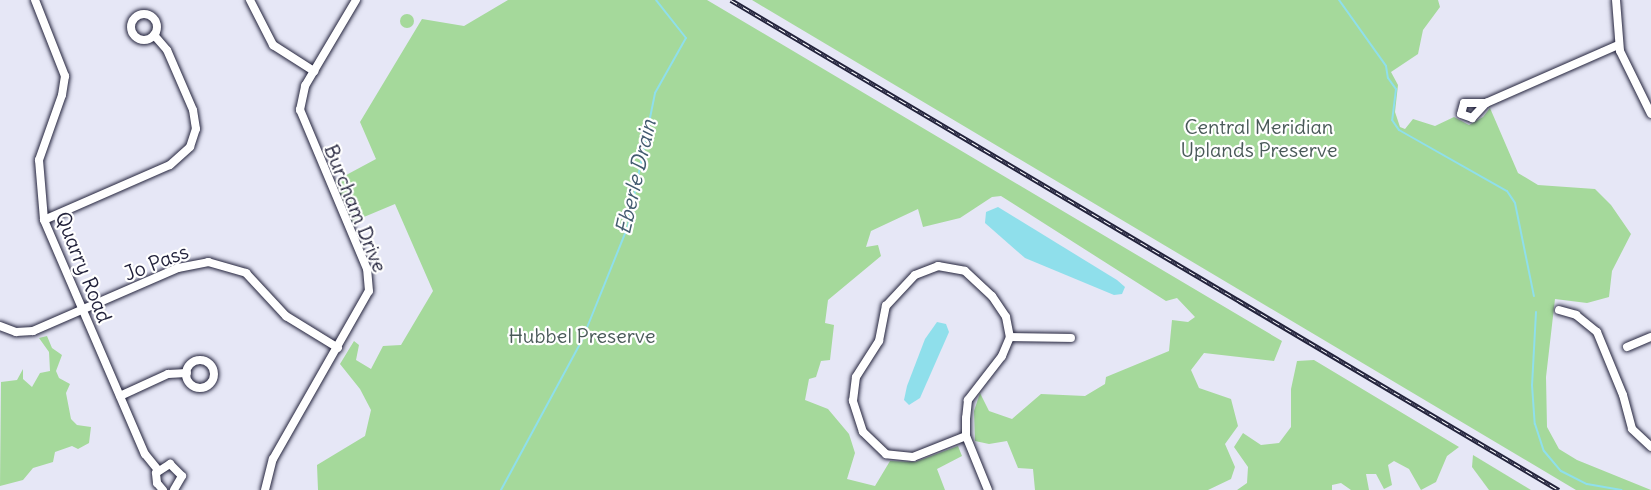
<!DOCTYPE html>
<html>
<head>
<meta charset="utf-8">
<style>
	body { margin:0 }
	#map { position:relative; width:1651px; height:490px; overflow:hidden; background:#e6e7f6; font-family:Delius,sans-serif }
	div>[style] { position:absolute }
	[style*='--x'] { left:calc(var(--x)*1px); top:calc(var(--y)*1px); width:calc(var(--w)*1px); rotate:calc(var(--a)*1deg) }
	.green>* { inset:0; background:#a5d99b }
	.round { border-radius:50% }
	.water>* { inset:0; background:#8fdfeb }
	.stream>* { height:2px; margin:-1px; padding:0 1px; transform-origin:1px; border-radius:1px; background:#8fdfeb }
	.roads { filter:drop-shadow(0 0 2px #22223b) drop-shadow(0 0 2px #22223b) }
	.street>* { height:8px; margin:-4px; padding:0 4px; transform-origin:4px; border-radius:4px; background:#fff }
	.street>.ring { margin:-4px; padding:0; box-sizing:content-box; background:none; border:8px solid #fff; border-radius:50% }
	.rail>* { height:4.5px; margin-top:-2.25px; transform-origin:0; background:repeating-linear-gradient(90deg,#fff 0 7px,#22223b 0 14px); box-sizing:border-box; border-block:2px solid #22223b }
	span { translate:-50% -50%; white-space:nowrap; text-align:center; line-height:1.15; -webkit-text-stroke:4.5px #fff; paint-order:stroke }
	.park-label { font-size:20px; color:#495958 }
	.street-label { font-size:20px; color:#22223b }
	.water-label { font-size:21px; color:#435b70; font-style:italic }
</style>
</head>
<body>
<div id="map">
	<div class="green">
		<i style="clip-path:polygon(508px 0,707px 0,1282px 341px,1274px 361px,1204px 353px,1191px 370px,1199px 388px,1231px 399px,1238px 426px,1225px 444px,1235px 467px,1231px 479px,1208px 490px,1035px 490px,1033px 469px,1018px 468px,1007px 441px,989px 444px,975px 441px,974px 411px,980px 393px,989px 411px,1012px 419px,1041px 394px,1085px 396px,1105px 384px,1106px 377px,1169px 351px,1172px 320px,1188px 322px,1195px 317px,1177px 298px,1166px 301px,1001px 196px,992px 197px,960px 218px,923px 227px,918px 209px,871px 231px,866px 247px,878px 245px,881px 256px,828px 300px,825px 323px,834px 325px,830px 360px,821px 361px,816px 377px,809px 379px,805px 400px,828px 409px,849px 434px,855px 453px,847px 479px,875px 486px,890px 461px,915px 462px,958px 446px,962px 456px,937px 469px,945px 490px,318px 490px,317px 465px,365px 436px,371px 410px,360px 389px,340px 364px,354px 341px,359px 345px,356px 360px,371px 369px,383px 346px,401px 345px,433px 291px,395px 204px,352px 222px,335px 181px,376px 159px,360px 122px,422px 19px,464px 26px)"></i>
		<i style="clip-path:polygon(752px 0,1438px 0,1440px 7px,1423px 30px,1418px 54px,1391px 72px,1398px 85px,1395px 112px,1400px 127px,1405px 129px,1413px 119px,1435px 126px,1454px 117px,1469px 125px,1483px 117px,1490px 108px,1518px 173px,1538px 185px,1595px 189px,1611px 205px,1631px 234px,1612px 271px,1609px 297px,1587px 303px,1555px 299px,1546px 377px,1547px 427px,1559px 449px,1577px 460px,1651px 490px,1576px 490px)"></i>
		<i class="round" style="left:400px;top:14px;width:14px;height:14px"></i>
		<i style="clip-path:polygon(47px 336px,52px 348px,62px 355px,56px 371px,59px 378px,70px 384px,66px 393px,71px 419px,77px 425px,91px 427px,89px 443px,78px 449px,72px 446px,55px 452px,53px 462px,33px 468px,23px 480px,0 486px,1px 382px,17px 380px,23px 369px,23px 379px,32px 387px,40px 373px,50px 371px,49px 352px,39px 338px)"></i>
		<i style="clip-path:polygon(1314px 360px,1459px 447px,1447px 456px,1436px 482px,1421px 490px,1409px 469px,1394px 461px,1388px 465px,1392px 485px,1384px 489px,1376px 474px,1366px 474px,1369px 490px,1351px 490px,1341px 483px,1332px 485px,1332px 490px,1237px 490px,1247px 483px,1248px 467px,1234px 447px,1243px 433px,1261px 445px,1279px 443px,1291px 427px,1291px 389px,1297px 361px)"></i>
		<i style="clip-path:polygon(1473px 455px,1531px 490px,1489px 490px,1472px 467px)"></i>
	</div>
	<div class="water">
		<i style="clip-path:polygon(998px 207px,1117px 280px,1125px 287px,1122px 294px,1114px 295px,1025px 258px,985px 223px,986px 212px)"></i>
		<i style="clip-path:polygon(937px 322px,946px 324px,949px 332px,920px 398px,909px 405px,904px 400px,907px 386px,925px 339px)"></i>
	</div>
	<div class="stream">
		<i style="--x:1339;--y:0;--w:81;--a:54.5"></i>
		<i style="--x:1386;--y:66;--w:12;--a:81"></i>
		<i style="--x:1388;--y:78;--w:14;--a:54"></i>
		<i style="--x:1396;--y:89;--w:31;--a:97"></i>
		<i style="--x:1392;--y:120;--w:12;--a:55"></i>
		<i style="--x:1399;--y:130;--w:124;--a:29.5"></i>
		<i style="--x:1507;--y:191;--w:14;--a:56"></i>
		<i style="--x:1515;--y:203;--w:95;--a:78.5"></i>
		<i style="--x:1536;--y:312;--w:73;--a:93.1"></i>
		<i style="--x:1532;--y:385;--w:39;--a:86"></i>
		<i style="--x:1535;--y:424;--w:28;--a:72"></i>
		<i style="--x:1544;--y:451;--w:26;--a:50"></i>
		<i style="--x:1561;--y:471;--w:29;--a:27"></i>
		<i style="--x:1587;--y:484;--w:35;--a:10"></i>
		<i style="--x:501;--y:490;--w:170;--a:-61.6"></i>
		<i style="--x:582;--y:340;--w:123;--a:-68"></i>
		<i style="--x:628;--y:226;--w:136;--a:-78.5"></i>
		<i style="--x:655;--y:93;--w:63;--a:-60.6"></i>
		<i style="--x:686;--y:38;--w:48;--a:-128.3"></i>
	</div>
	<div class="roads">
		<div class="street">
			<i style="--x:35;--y:0;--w:82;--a:68.5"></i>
			<i style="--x:65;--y:76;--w:19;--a:99"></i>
			<i style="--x:62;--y:95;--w:69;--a:109.5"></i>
			<i style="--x:39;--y:160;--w:60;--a:85.2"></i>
			<i style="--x:44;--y:220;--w:255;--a:66.7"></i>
			<i style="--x:145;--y:454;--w:21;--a:51"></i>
			<i style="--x:250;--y:0;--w:51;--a:62.9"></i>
			<i style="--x:273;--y:45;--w:49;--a:32.4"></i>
			<i style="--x:1616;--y:0;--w:51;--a:85.5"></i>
			<i style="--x:1620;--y:51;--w:70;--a:63.8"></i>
			<i class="ring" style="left:131px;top:14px;width:18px;height:18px"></i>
			<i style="--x:1486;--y:103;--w:22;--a:180"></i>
			<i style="--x:1464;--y:103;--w:11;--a:105"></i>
			<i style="--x:1461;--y:114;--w:12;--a:20"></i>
			<i style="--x:1472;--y:118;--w:21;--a:-47"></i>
			<i style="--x:1486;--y:103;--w:144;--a:-23.7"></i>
			<i style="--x:44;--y:220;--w:137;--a:-23.6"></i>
			<i style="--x:170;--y:165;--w:27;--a:-42"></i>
			<i style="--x:190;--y:147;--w:19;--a:-72"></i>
			<i style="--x:196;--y:129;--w:19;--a:-99"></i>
			<i style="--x:193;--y:110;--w:65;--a:-113.4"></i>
			<i style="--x:167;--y:50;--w:20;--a:-131"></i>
			<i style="--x:1559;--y:310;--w:18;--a:16"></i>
			<i style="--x:1576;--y:315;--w:27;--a:39"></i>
			<i style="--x:1597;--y:332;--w:68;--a:67.6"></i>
			<i style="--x:1623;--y:395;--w:35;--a:75"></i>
			<i style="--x:1632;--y:429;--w:26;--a:43"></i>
			<i style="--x:0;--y:326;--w:17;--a:21"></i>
			<i style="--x:16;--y:332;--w:17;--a:-3"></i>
			<i style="--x:33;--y:331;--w:158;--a:-23.5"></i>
			<i style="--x:178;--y:268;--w:31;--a:-11"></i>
			<i style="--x:208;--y:262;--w:40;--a:16"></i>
			<i style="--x:246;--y:273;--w:59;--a:47.1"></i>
			<i style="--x:286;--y:316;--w:61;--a:31.6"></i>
			<i style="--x:1010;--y:337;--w:61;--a:0.9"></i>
			<i style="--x:1627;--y:347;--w:26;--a:-23"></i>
			<i class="ring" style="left:186px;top:360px;width:20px;height:20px"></i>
			<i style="--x:120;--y:396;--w:53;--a:-24.6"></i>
			<i style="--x:168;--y:374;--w:19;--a:-3"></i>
			<i style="--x:966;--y:436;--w:57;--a:158.4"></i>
			<i style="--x:913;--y:457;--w:27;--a:-174"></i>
			<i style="--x:886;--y:454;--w:32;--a:-136"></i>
			<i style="--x:863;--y:432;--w:33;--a:-108"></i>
			<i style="--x:853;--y:401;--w:24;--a:-83"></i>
			<i style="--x:856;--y:377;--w:43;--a:-57.4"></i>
			<i style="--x:879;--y:341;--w:36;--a:-79"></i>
			<i style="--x:886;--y:306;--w:42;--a:-46.9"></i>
			<i style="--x:915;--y:275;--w:25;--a:-21"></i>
			<i style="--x:938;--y:266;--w:27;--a:10"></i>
			<i style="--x:965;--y:271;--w:37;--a:43"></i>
			<i style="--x:992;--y:296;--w:25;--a:56"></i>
			<i style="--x:1006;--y:317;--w:20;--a:79"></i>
			<i style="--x:1010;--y:337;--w:21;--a:113"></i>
			<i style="--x:1002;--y:356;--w:56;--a:127.7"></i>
			<i style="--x:968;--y:400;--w:18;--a:96"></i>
			<i style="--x:966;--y:418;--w:18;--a:90"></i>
			<i style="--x:966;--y:436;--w:58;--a:67.8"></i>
			<i style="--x:163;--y:490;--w:9;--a:-131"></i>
			<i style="--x:157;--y:483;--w:10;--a:-96"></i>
			<i style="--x:156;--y:473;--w:17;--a:-33"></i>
			<i style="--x:170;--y:464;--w:17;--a:45"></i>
			<i style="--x:182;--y:476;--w:16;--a:120"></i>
			<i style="--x:265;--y:490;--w:32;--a:-76"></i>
			<i style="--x:273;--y:459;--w:193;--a:-60.3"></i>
			<i style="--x:369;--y:291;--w:22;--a:-95"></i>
			<i style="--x:367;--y:269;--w:173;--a:-112.8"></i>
			<i style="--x:300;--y:110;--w:25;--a:-78"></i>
			<i style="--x:305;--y:86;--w:100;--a:-59.3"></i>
		</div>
	</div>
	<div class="rail">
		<i style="--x:731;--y:0;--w:962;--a:30.62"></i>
	</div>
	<div class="park-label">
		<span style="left:1259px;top:138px">Central Meridian<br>Uplands Preserve</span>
		<span style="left:582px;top:335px">Hubbel Preserve</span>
	</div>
	<div class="street-label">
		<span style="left:356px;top:208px;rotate:68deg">Burcham Drive</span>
		<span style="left:156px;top:262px;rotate:-21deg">Jo Pass</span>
		<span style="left:84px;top:267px;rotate:68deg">Quarry Road</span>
	</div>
	<div class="water-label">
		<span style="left:636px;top:177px;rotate:-77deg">Eberle Drain</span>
	</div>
</div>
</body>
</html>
